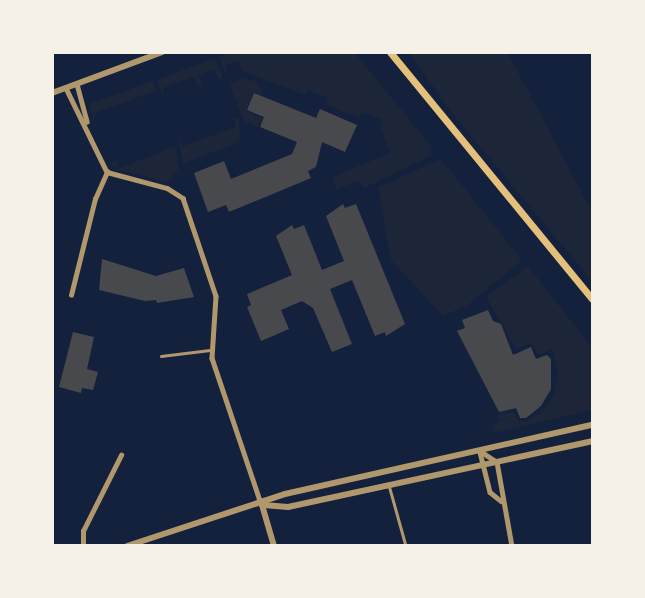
<!DOCTYPE html>
<html>
<head>
<meta charset="utf-8">
<style>
	body { margin:0 }
	#map { position:relative; width:645px; height:598px; overflow:hidden; background:#14213d; font-family:Helvetica,sans-serif }
	div>[style] { position:absolute }
	[style*='--x'] { left:calc(var(--x)*1px); top:calc(var(--y)*1px); width:calc(var(--w)*1px); rotate:calc(var(--a)*1deg) }
	.green>* { inset:0; background:#1d2539 }
	.building>* { inset:0; background:#48494c }
	.service>* { height:2.5px; margin:-1.25px; padding:0 1.25px; transform-origin:1.25px; border-radius:1.25px; background:#b1986c }
	.minor>* { height:4.5px; margin:-2.25px; padding:0 2.25px; transform-origin:2.25px; border-radius:2.25px; background:#b1986c }
	.tertiary>* { height:6px; margin:-3px; padding:0 3px; transform-origin:3px; border-radius:3px; background:#b1986c }
	.secondary>* { height:7px; margin:-3.5px; padding:0 3.5px; transform-origin:3.5px; border-radius:3.5px; background:#e5c07b }
	span { translate:-50% -50%; white-space:nowrap; text-align:center; line-height:1.15; -webkit-text-stroke:7px #f6f1e7; paint-order:stroke }
	.frame { position:absolute; inset:0; border:54px solid #f6f1e7; pointer-events:none }
</style>
</head>
<body>
<div id="map">
	<div class="green">
		<i style="clip-path:polygon(230px 52px,355px 53px,431px 146px,431px 156px,364px 188px,358px 181px,336px 189px,333px 179px,337px 175px,390px 153px,380px 126px,382px 120px,362px 112px,359px 118px,325px 104px,328px 98px,308px 90px,305px 95px,242px 71px,239px 61px,226px 65px,226px 76px,219px 57px)"></i>
		<i style="clip-path:polygon(410px 53px,508px 53px,592px 212px,592px 281px,451px 112px)"></i>
		<i style="clip-path:polygon(215px 58px,223px 78px,219px 79px,214px 69px,198px 75px,202px 85px,198px 87px,194px 77px,163px 88px,164px 99px,157px 80px)"></i>
		<i style="clip-path:polygon(244px 78px,257px 82px,263px 95px,254px 92px,246px 111px,262px 118px,258px 127px,244px 121px,229px 83px)"></i>
		<i style="clip-path:polygon(153px 81px,159px 97px,155px 91px,95px 113px,94px 121px,89px 104px)"></i>
		<i style="clip-path:polygon(239px 117px,240px 142px,183px 163px,178px 139px,183px 146px,236px 127px,234px 119px)"></i>
		<i style="clip-path:polygon(175px 147px,179px 168px,166px 182px,120px 170px,110px 163px,116px 161px,119px 168px)"></i>
		<i style="clip-path:polygon(441px 159px,522px 260px,468px 305px,443px 316px,391px 260px,378px 187px)"></i>
		<i style="clip-path:polygon(528px 266px,592px 348px,592px 410px,493px 433px,493px 425px,500px 421px,498px 415px,514px 412px,518px 420px,525px 422px,541px 413px,554px 394px,558px 372px,552px 349px,538px 355px,532px 343px,516px 349px,486px 297px)"></i>
	</div>
	<div class="building">
		<i style="clip-path:polygon(254px 93px,316px 118px,320px 109px,357px 125px,345px 152px,322px 142px,316px 167px,308px 171px,311px 178px,229px 212px,226px 205px,208px 212px,194px 173px,224px 161px,231px 179px,292px 154px,297px 142px,260px 127px,264px 117px,247px 110px)"></i>
		<i style="clip-path:polygon(343px 204px,345px 208px,356px 204px,405px 324px,386px 336px,385px 332px,375px 336px,352px 280px,330px 289px,352px 344px,332px 352px,313px 308px,302px 301px,281px 310px,289px 329px,261px 341px,247px 307px,251px 305px,247px 294px,292px 275px,276px 236px,292px 225px,294px 229px,304px 225px,322px 270px,344px 261px,326px 216px)"></i>
		<i style="clip-path:polygon(102px 259px,156px 276px,184px 268px,194px 297px,157px 303px,156px 300px,145px 301px,99px 290px)"></i>
		<i style="clip-path:polygon(488px 310px,493px 321px,501px 324px,513px 355px,531px 347px,536px 359px,547px 355px,551px 359px,551px 389px,541px 406px,526px 418px,520px 418px,516px 408px,499px 412px,457px 331px,465px 328px,462px 320px)"></i>
		<i style="clip-path:polygon(73px 332px,94px 337px,87px 369px,98px 372px,93px 390px,82px 388px,81px 393px,59px 387px)"></i>
	</div>
	<div class="service">
		<i style="--x:161;--y:356;--w:49;--a:-7"></i>
		<i style="--x:389;--y:485;--w:63;--a:74.4"></i>
	</div>
	<div class="minor">
		<i style="--x:77;--y:84;--w:39;--a:75"></i>
		<i style="--x:66;--y:88;--w:93;--a:64"></i>
		<i style="--x:107;--y:172;--w:62;--a:14.9"></i>
		<i style="--x:167;--y:188;--w:19;--a:32"></i>
		<i style="--x:183;--y:198;--w:103;--a:71.4"></i>
		<i style="--x:216;--y:296;--w:62;--a:93.7"></i>
		<i style="--x:212;--y:358;--w:154;--a:71.4"></i>
		<i style="--x:71;--y:295;--w:99;--a:-76"></i>
		<i style="--x:95;--y:199;--w:30;--a:-66"></i>
		<i style="--x:480;--y:451;--w:20;--a:33"></i>
		<i style="--x:497;--y:462;--w:85;--a:79.9"></i>
		<i style="--x:480;--y:452;--w:41;--a:76"></i>
		<i style="--x:490;--y:492;--w:14;--a:39"></i>
		<i style="--x:83;--y:546;--w:15;--a:-90"></i>
		<i style="--x:83;--y:531;--w:85;--a:-63.4"></i>
	</div>
	<div class="tertiary">
		<i style="--x:52;--y:93;--w:117;--a:-20.4"></i>
		<i style="--x:262;--y:505;--w:43;--a:73.7"></i>
		<i style="--x:264;--y:505;--w:24;--a:5"></i>
		<i style="--x:288;--y:507;--w:311;--a:-12.2"></i>
		<i style="--x:127;--y:546;--w:166;--a:-18.2"></i>
		<i style="--x:285;--y:494;--w:315;--a:-12.7"></i>
	</div>
	<div class="secondary">
		<i style="--x:390;--y:52;--w:319;--a:50.7"></i>
	</div>
	<div class="frame"></div>
</div>
</body>
</html>
